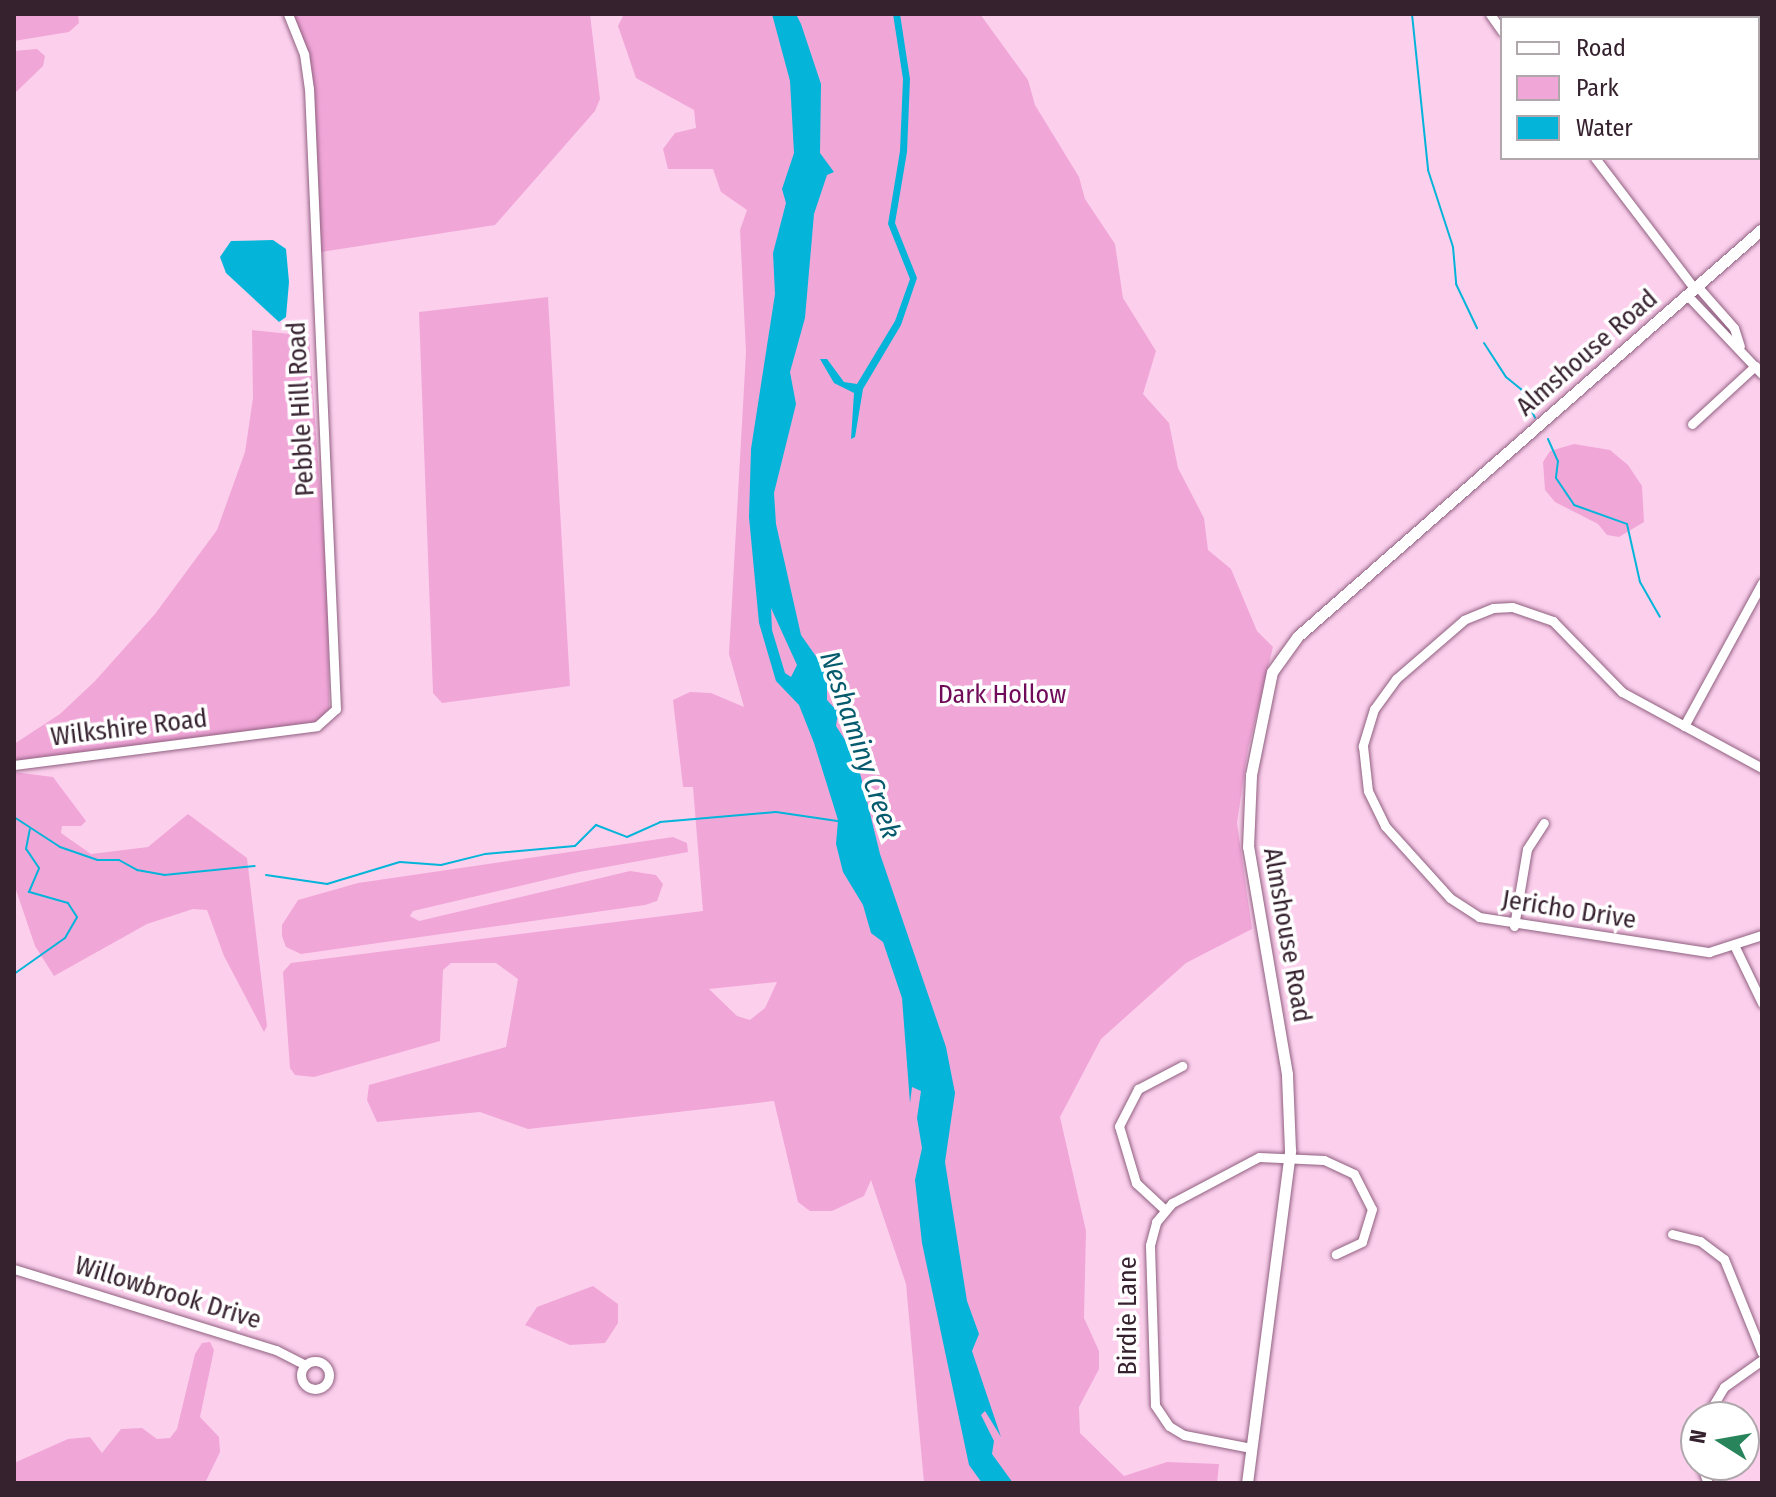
<!DOCTYPE html>
<html>
<head>
<meta charset="utf-8">
<style>
	body { margin:0 }
	#map { position:relative; width:1776px; height:1497px; overflow:hidden; background:#fcd0ed; font-family:"Fira Sans Condensed",sans-serif }
	div>[style] { position:absolute }
	[style*='--x'] { left:calc(var(--x)*1px); top:calc(var(--y)*1px); width:calc(var(--w)*1px); rotate:calc(var(--a)*1deg) }
	.green>* { inset:0; background:#f1a6d8 }
	.water>* { inset:0; background:#04b4d9 }
	.stream>* { height:2px; margin:-1px; padding:0 1px; transform-origin:1px; border-radius:1px; background:#04b4d9 }
	.roads { filter:drop-shadow(0 0 2px #906080) drop-shadow(0 0 2px #906080) }
	.minor>* { height:9px; margin:-4.5px; padding:0 4.5px; transform-origin:4.5px; border-radius:4.5px; background:#fff }
	.minor>.ring { margin:-4.5px; padding:0; box-sizing:content-box; background:none; border:9px solid #fff; border-radius:50% }
	.major>* { height:11px; margin:-5.5px; padding:0 5.5px; transform-origin:5.5px; border-radius:5.5px; background:#fff }
	span { translate:-50% -50%; white-space:nowrap; text-align:center; line-height:1.15; -webkit-text-stroke:7px #fff; paint-order:stroke }
	.street-label { font-size:26px; color:#36222f }
	.park-label { font-size:26px; color:#700b5a }
	.water-label { font-size:28px; color:#065a6d; font-style:italic }
	.frame { position:absolute; inset:0; border:16px solid #36222f; pointer-events:none }
	.legend { position:absolute; left:1500px; top:16px; width:260px; height:144px; box-sizing:border-box; background:#fff; border:2px solid #afa7ac; margin:0; padding:10px 14px; list-style:none; font-size:24px; color:#36222f }
	.legend li { display:flex; align-items:center; gap:16px; height:40px }
	.legend b { width:40px; border:2px solid #afa7ac }
	.north { position:absolute; left:1680px; top:1401px; width:80px; height:80px; box-sizing:border-box; background:#fff; border:2px solid #afa7ac; border-radius:50%; rotate:281deg; font-size:22px; font-weight:700; line-height:32px; text-align:center; color:#36222f }
	.north::after { content:''; display:block; margin:auto; width:28px; height:36px; background:#28845b; clip-path:polygon(50% 0,100% 100%,50% 72%,0 100%) }
</style>
</head>
<body>
<div id="map">
	<div class="green">
		<i style="clip-path:polygon(14px 14px,78px 14px,79px 23px,69px 32px,14px 41px)"></i>
		<i style="clip-path:polygon(292px 14px,590px 14px,600px 99px,595px 111px,495px 225px,321px 252px,315px 118px)"></i>
		<i style="clip-path:polygon(evenodd,624px 14px,980px 14px,1028px 80px,1035px 105px,1079px 177px,1085px 199px,1115px 244px,1123px 298px,1156px 351px,1143px 394px,1169px 423px,1178px 468px,1204px 518px,1208px 550px,1231px 569px,1257px 631px,1273px 647px,1248px 749px,1237px 823px,1252px 929px,1186px 963px,1101px 1039px,1060px 1117px,1086px 1231px,1084px 1318px,1099px 1351px,1099px 1369px,1079px 1407px,1080px 1433px,1124px 1476px,1167px 1462px,1219px 1464px,1217px 1483px,924px 1483px,906px 1284px,871px 1180px,864px 1196px,832px 1211px,810px 1211px,798px 1202px,774px 1101px,528px 1129px,480px 1112px,377px 1122px,367px 1100px,369px 1085px,506px 1047px,518px 979px,496px 963px,451px 963px,443px 970px,440px 1041px,314px 1077px,295px 1075px,290px 1068px,283px 972px,291px 963px,703px 911px,693px 787px,683px 787px,673px 700px,690px 692px,711px 693px,744px 707px,729px 654px,746px 352px,740px 230px,747px 210px,721px 192px,713px 169px,668px 169px,663px 149px,675px 133px,696px 128px,694px 110px,636px 78px,618px 26px,624px 14px,777px 982px,765px 1008px,750px 1020px,737px 1016px,709px 989px,777px 982px)"></i>
		<i style="clip-path:polygon(37px 49px,45px 56px,43px 66px,14px 94px,14px 51px)"></i>
		<i style="clip-path:polygon(548px 297px,570px 686px,442px 703px,433px 693px,419px 312px)"></i>
		<i style="clip-path:polygon(252px 330px,309px 336px,328px 599px,329px 709px,317px 722px,14px 761px,14px 744px,60px 714px,95px 681px,155px 614px,217px 530px,245px 452px,253px 398px)"></i>
		<i style="clip-path:polygon(1574px 444px,1610px 450px,1628px 465px,1642px 486px,1644px 522px,1619px 537px,1607px 535px,1598px 524px,1555px 502px,1545px 490px,1543px 462px,1550px 451px)"></i>
		<i style="clip-path:polygon(14px 772px,53px 777px,86px 821px,81px 826px,62px 826px,61px 833px,91px 854px,148px 847px,188px 814px,247px 858px,267px 1026px,264px 1032px,224px 956px,207px 910px,193px 909px,147px 924px,54px 976px,35px 946px,14px 884px)"></i>
		<i style="clip-path:polygon(673px 837px,687px 843px,688px 852px,579px 872px,413px 911px,410px 916px,419px 921px,630px 871px,656px 875px,663px 884px,657px 901px,645px 905px,301px 954px,286px 947px,282px 936px,282px 925px,298px 900px,358px 883px)"></i>
		<i style="clip-path:polygon(593px 1286px,618px 1304px,618px 1323px,605px 1343px,570px 1345px,525px 1325px,537px 1307px)"></i>
		<i style="clip-path:polygon(210px 1342px,214px 1350px,200px 1417px,219px 1437px,220px 1452px,205px 1483px,14px 1483px,14px 1463px,68px 1439px,90px 1437px,102px 1453px,121px 1429px,142px 1428px,157px 1439px,170px 1438px,177px 1429px,195px 1354px,202px 1343px)"></i>
	</div>
	<div class="water">
		<i style="clip-path:polygon(evenodd,772px 14px,796px 14px,801px 24px,821px 84px,820px 153px,834px 172px,827px 175px,814px 214px,805px 318px,790px 372px,796px 404px,774px 493px,776px 524px,801px 635px,827px 672px,827px 700px,838px 712px,836px 726px,856px 757px,880px 854px,946px 1047px,955px 1093px,945px 1162px,967px 1301px,979px 1334px,972px 1351px,1001px 1437px,985px 1411px,981px 1415px,994px 1441px,992px 1454px,1013px 1483px,982px 1483px,969px 1465px,922px 1243px,915px 1180px,922px 1148px,917px 1118px,921px 1091px,912px 1087px,910px 1103px,902px 998px,883px 942px,871px 933px,863px 905px,843px 872px,836px 844px,838px 820px,814px 743px,799px 705px,776px 681px,759px 623px,749px 517px,751px 449px,775px 294px,773px 253px,786px 203px,782px 189px,794px 153px,790px 81px,772px 14px,771px 608px,797px 665px,791px 677px,785px 673px,772px 630px,771px 608px)"></i>
		<i style="clip-path:polygon(893px 14px,900px 14px,910px 79px,907px 152px,895px 223px,917px 278px,901px 325px,863px 389px,855px 437px,851px 439px,854px 393px,834px 383px,820px 359px,827px 359px,844px 382px,857px 384px,895px 321px,910px 279px,888px 224px,900px 151px,903px 79px)"></i>
		<i style="clip-path:polygon(273px 240px,286px 249px,289px 282px,286px 317px,279px 322px,226px 273px,220px 257px,231px 241px)"></i>
	</div>
	<div class="stream">
		<i style="--x:1412;--y:14;--w:157;--a:84.1"></i>
		<i style="--x:1428;--y:170;--w:81;--a:72"></i>
		<i style="--x:1453;--y:247;--w:37;--a:85"></i>
		<i style="--x:1456;--y:284;--w:49;--a:64.5"></i>
		<i style="--x:1484;--y:343;--w:40;--a:57.1"></i>
		<i style="--x:1506;--y:377;--w:19;--a:39"></i>
		<i style="--x:1521;--y:389;--w:32;--a:64"></i>
		<i style="--x:1548;--y:439;--w:24;--a:66"></i>
		<i style="--x:1558;--y:461;--w:17;--a:97"></i>
		<i style="--x:1556;--y:478;--w:32;--a:56"></i>
		<i style="--x:1574;--y:505;--w:56;--a:19.7"></i>
		<i style="--x:1627;--y:524;--w:59;--a:77.4"></i>
		<i style="--x:1640;--y:582;--w:40;--a:60.3"></i>
		<i style="--x:14;--y:817;--w:55;--a:33.1"></i>
		<i style="--x:60;--y:847;--w:39;--a:19"></i>
		<i style="--x:97;--y:860;--w:22;--a:0"></i>
		<i style="--x:119;--y:860;--w:21;--a:29"></i>
		<i style="--x:137;--y:870;--w:27;--a:10"></i>
		<i style="--x:164;--y:875;--w:91;--a:-5.6"></i>
		<i style="--x:266;--y:875;--w:62;--a:8.4"></i>
		<i style="--x:327;--y:884;--w:76;--a:-16.8"></i>
		<i style="--x:400;--y:862;--w:41;--a:4.2"></i>
		<i style="--x:441;--y:865;--w:45;--a:-14"></i>
		<i style="--x:485;--y:854;--w:90;--a:-5.1"></i>
		<i style="--x:575;--y:846;--w:30;--a:-45"></i>
		<i style="--x:596;--y:825;--w:33;--a:21"></i>
		<i style="--x:627;--y:837;--w:36;--a:-24"></i>
		<i style="--x:660;--y:822;--w:116;--a:-4.9"></i>
		<i style="--x:776;--y:812;--w:62;--a:8.4"></i>
		<i style="--x:14;--y:974;--w:62;--a:-35.2"></i>
		<i style="--x:65;--y:938;--w:24;--a:-60"></i>
		<i style="--x:77;--y:917;--w:17;--a:-123"></i>
		<i style="--x:68;--y:903;--w:41;--a:-164.2"></i>
		<i style="--x:29;--y:892;--w:26;--a:-67"></i>
		<i style="--x:39;--y:868;--w:23;--a:-124"></i>
		<i style="--x:26;--y:849;--w:20;--a:-79"></i>
	</div>
	<div class="roads">
		<div class="minor">
			<i style="--x:1490;--y:14;--w:21;--a:55"></i>
			<i style="--x:1595;--y:158;--w:163;--a:52.7"></i>
			<i style="--x:1697;--y:286;--w:56;--a:48.6"></i>
			<i style="--x:1734;--y:328;--w:19;--a:72"></i>
			<i style="--x:1687;--y:295;--w:109;--a:46.5"></i>
			<i style="--x:1692;--y:424;--w:86;--a:-42.6"></i>
			<i style="--x:1684;--y:726;--w:163;--a:-61.4"></i>
			<i style="--x:14;--y:765;--w:305;--a:-7.3"></i>
			<i style="--x:317;--y:726;--w:25;--a:-42"></i>
			<i style="--x:336;--y:709;--w:621;--a:-92.49"></i>
			<i style="--x:309;--y:89;--w:35;--a:-98"></i>
			<i style="--x:304;--y:54;--w:43;--a:-111.8"></i>
			<i style="--x:1762;--y:768;--w:159;--a:-151.5"></i>
			<i style="--x:1622;--y:692;--w:99;--a:-134.2"></i>
			<i style="--x:1553;--y:621;--w:43;--a:-161.1"></i>
			<i style="--x:1512;--y:607;--w:19;--a:177"></i>
			<i style="--x:1493;--y:608;--w:31;--a:158"></i>
			<i style="--x:1464;--y:620;--w:90;--a:139.1"></i>
			<i style="--x:1396;--y:679;--w:37;--a:126"></i>
			<i style="--x:1374;--y:709;--w:39;--a:107"></i>
			<i style="--x:1363;--y:746;--w:45;--a:83.7"></i>
			<i style="--x:1368;--y:791;--w:39;--a:64"></i>
			<i style="--x:1385;--y:826;--w:97;--a:47.9"></i>
			<i style="--x:1450;--y:898;--w:35;--a:33"></i>
			<i style="--x:1479;--y:917;--w:233;--a:8.7"></i>
			<i style="--x:1709;--y:952;--w:56;--a:-17.8"></i>
			<i style="--x:1514;--y:926;--w:78;--a:-80.4"></i>
			<i style="--x:1527;--y:849;--w:31;--a:-57"></i>
			<i style="--x:1735;--y:947;--w:62;--a:64.3"></i>
			<i style="--x:1164;--y:1209;--w:38;--a:-137"></i>
			<i style="--x:1136;--y:1183;--w:59;--a:-106.6"></i>
			<i style="--x:1119;--y:1126;--w:42;--a:-62.8"></i>
			<i style="--x:1138;--y:1089;--w:50;--a:-27.6"></i>
			<i style="--x:1672;--y:1234;--w:29;--a:14"></i>
			<i style="--x:1700;--y:1241;--w:30;--a:37"></i>
			<i style="--x:1724;--y:1259;--w:101;--a:68"></i>
			<i style="--x:14;--y:1269;--w:274;--a:17.2"></i>
			<i style="--x:276;--y:1350;--w:33;--a:27"></i>
			<i class="ring" style="left:301px;top:1361px;width:19px;height:19px"></i>
			<i style="--x:1706;--y:1417;--w:35;--a:-59"></i>
			<i style="--x:1724;--y:1387;--w:47;--a:-35.4"></i>
			<i style="--x:1251;--y:1448;--w:68;--a:-169"></i>
			<i style="--x:1184;--y:1435;--w:17;--a:-149"></i>
			<i style="--x:1169;--y:1426;--w:25;--a:-124"></i>
			<i style="--x:1155;--y:1405;--w:160;--a:-91.8"></i>
			<i style="--x:1150;--y:1245;--w:24;--a:-75"></i>
			<i style="--x:1156;--y:1222;--w:25;--a:-50"></i>
			<i style="--x:1172;--y:1203;--w:98;--a:-27.9"></i>
			<i style="--x:1259;--y:1157;--w:65;--a:2.6"></i>
			<i style="--x:1324;--y:1160;--w:33;--a:25"></i>
			<i style="--x:1354;--y:1174;--w:39;--a:63"></i>
			<i style="--x:1372;--y:1209;--w:34;--a:107"></i>
			<i style="--x:1362;--y:1242;--w:29;--a:155"></i>
			<i style="--x:1701;--y:1465;--w:19;--a:69"></i>
		</div>
		<div class="major">
			<i style="--x:1247;--y:1483;--w:336;--a:-82.6"></i>
			<i style="--x:1290;--y:1150;--w:76;--a:-92.3"></i>
			<i style="--x:1287;--y:1074;--w:230;--a:-99.7"></i>
			<i style="--x:1248;--y:847;--w:72;--a:-87.6"></i>
			<i style="--x:1251;--y:775;--w:105;--a:-78.5"></i>
			<i style="--x:1272;--y:672;--w:44;--a:-54.2"></i>
			<i style="--x:1298;--y:636;--w:617;--a:-41.26"></i>
		</div>
	</div>
	<div class="street-label">
		<span style="left:1587px;top:353px;rotate:-41deg">Almshouse Road</span>
		<span style="left:301px;top:409px;rotate:-93deg">Pebble Hill Road</span>
		<span style="left:129px;top:728px;rotate:-7deg">Wilkshire Road</span>
		<span style="left:1569px;top:910px;rotate:9deg">Jericho Drive</span>
		<span style="left:1287px;top:935px;rotate:80deg">Almshouse Road</span>
		<span style="left:168px;top:1293px;rotate:17deg">Willowbrook Drive</span>
		<span style="left:1128px;top:1316px;rotate:-90deg">Birdie Lane</span>
	</div>
	<div class="park-label">
		<span style="left:1002px;top:695px">Dark Hollow</span>
	</div>
	<div class="water-label">
		<span style="left:860px;top:745px;rotate:71deg">Neshaminy Creek</span>
	</div>
	<div class="frame"></div>
	<ul class="legend">
	<li><b style="height:10px;background:#fff"></b>Road</li>
	<li><b style="height:22px;background:#f1a6d8"></b>Park</li>
	<li><b style="height:22px;background:#04b4d9"></b>Water</li>
	</ul>
	<div class="north">N</div>
</div>
</body>
</html>
